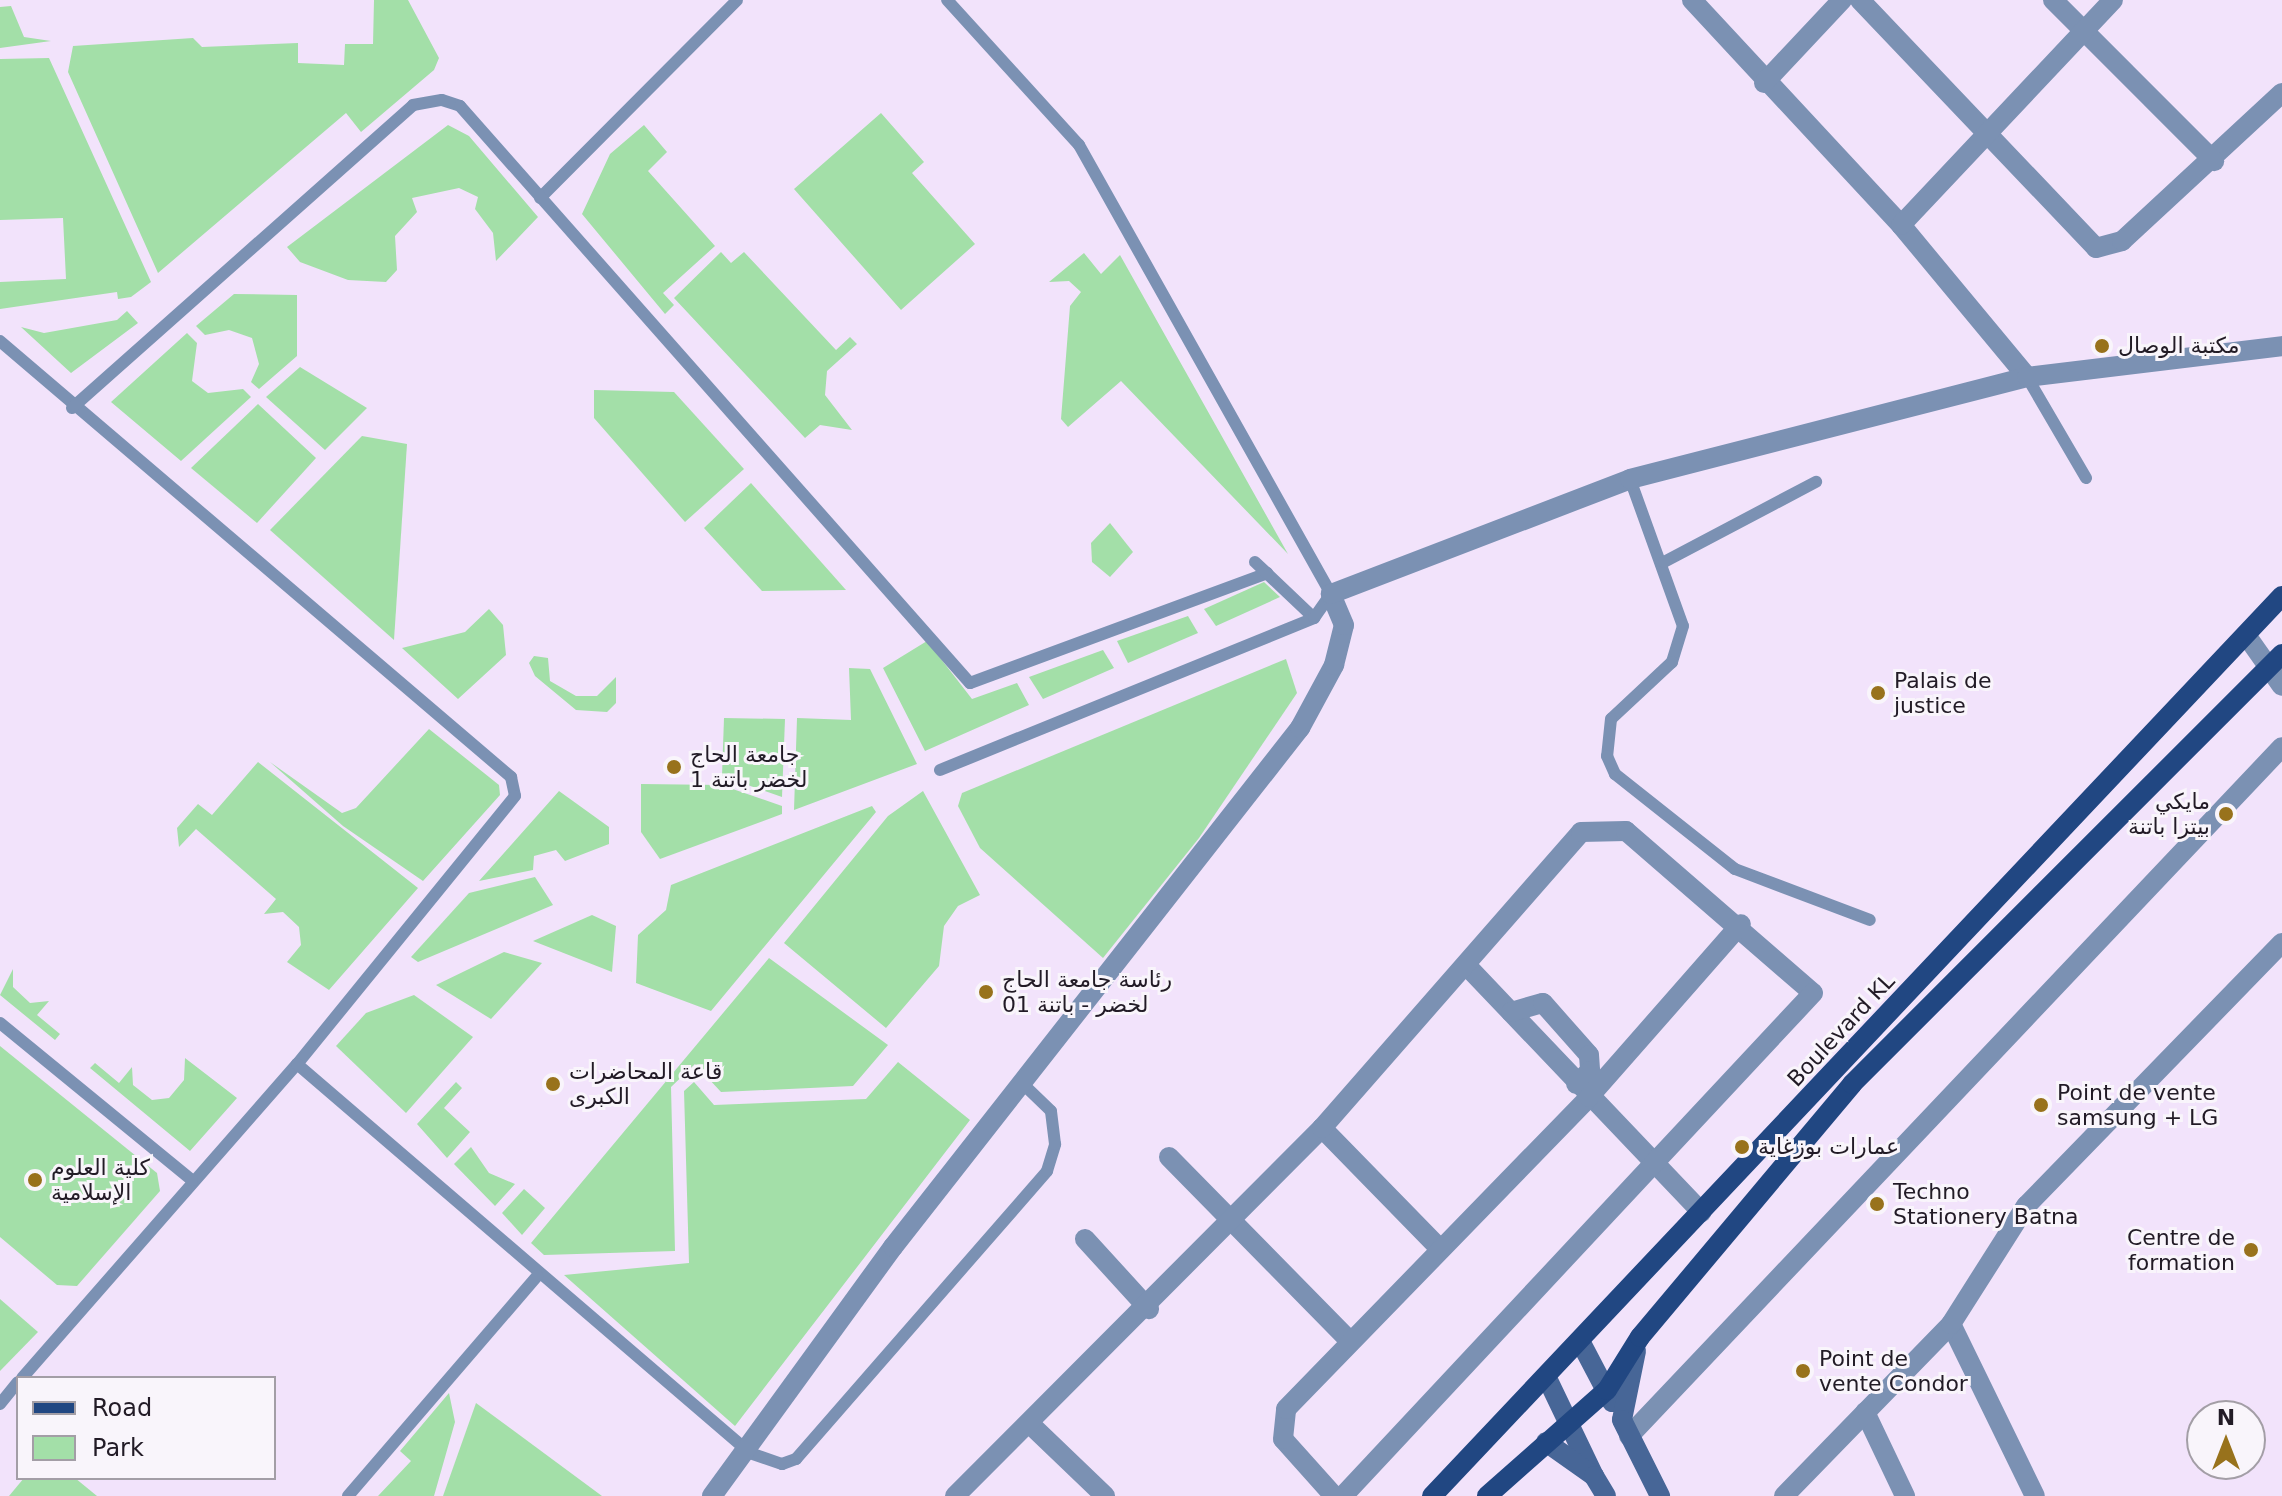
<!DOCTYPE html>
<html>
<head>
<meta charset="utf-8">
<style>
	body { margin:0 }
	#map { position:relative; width:2282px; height:1496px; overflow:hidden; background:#f2e3fb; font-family:"DejaVu Sans","Noto Naskh Arabic",sans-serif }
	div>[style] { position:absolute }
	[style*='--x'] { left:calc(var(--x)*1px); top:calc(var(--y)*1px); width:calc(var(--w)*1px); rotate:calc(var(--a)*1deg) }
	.green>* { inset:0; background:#a3dfa8 }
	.service>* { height:12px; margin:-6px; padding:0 6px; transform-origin:6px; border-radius:6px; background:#7b91b3 }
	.minor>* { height:20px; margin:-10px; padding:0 10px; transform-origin:10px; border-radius:10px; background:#7b91b3 }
	.tertiary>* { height:20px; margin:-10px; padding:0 10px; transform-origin:10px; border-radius:10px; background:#7b91b3 }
	.secondary>* { height:20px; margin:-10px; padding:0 10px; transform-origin:10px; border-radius:10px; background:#476697 }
	.primary>* { height:20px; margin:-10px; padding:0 10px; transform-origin:10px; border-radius:10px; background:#214782 }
	.dots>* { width:22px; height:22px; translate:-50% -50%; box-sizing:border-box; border:4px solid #f9f5fb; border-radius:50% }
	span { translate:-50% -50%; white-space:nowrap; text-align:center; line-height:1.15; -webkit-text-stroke:6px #f9f5fb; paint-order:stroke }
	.poi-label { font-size:22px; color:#221b26 }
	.left { translate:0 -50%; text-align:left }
	.right { translate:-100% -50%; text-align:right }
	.street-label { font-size:22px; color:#221b26 }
	.legend { position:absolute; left:16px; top:1376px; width:260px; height:104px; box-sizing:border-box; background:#f9f5fb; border:2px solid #a39ea6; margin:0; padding:10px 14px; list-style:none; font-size:24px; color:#221b26 }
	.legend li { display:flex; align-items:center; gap:16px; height:40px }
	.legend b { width:40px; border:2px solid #a39ea6 }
	.north { position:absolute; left:2186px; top:1400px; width:80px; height:80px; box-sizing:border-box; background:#f9f5fb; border:2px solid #a39ea6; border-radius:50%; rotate:0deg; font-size:22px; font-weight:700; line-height:32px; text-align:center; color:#221b26 }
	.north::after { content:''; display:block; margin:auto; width:28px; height:36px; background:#98721c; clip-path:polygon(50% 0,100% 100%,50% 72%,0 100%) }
</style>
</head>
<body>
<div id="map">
	<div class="green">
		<i style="clip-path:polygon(374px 0,408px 0,439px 58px,434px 70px,361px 132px,346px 113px,158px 273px,68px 72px,73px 46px,193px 38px,202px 47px,298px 43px,298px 63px,344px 65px,345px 44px,373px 44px)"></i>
		<i style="clip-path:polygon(11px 6px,24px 37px,51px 41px,0 48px,0 7px)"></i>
		<i style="clip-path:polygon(49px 58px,151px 282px,131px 297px,118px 299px,117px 292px,0 309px,0 282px,66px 279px,63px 218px,0 220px,0 59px)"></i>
		<i style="clip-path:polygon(881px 113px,924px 162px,912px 173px,975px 244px,901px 310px,794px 189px)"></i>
		<i style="clip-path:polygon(448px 125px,469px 136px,538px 217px,496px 261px,493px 233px,475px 209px,478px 197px,459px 188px,412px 198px,417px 212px,395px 236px,397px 270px,386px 282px,348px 280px,300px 262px,287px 247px)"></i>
		<i style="clip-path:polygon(644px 125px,667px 152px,648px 171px,715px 246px,663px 293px,674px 305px,665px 314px,582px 214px,610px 154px)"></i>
		<i style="clip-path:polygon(721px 252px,731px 263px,744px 252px,836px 350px,850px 337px,857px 344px,827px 371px,825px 395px,852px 430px,820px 425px,805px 438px,674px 298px)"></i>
		<i style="clip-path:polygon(1084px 253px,1101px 274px,1120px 255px,1288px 554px,1121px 381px,1068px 427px,1061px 419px,1070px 306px,1081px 292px,1069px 281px,1049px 282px)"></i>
		<i style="clip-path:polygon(234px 294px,297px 295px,297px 356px,259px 389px,251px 382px,259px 364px,252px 338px,229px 330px,205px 335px,196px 326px)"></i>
		<i style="clip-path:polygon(127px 311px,138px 323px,71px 373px,21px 327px,44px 333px,117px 320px)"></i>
		<i style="clip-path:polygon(187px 333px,197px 343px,192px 381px,208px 393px,243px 389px,251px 397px,181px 461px,111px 402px)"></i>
		<i style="clip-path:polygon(300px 367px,367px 408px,325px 450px,266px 397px)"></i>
		<i style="clip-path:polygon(594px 390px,674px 392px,744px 469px,685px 522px,594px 418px)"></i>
		<i style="clip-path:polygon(258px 404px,316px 458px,257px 523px,191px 468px)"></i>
		<i style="clip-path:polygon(362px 436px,407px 444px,394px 640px,270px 530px)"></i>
		<i style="clip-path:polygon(751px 483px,846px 590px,762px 591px,704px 528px)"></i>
		<i style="clip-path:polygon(1110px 523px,1133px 552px,1110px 577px,1092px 562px,1091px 543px)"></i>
		<i style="clip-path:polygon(1264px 582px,1280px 597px,1216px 626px,1204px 609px)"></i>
		<i style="clip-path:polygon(489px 609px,503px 625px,506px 655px,458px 699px,402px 648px,465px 632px)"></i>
		<i style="clip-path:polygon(1188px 616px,1198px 633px,1128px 663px,1117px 641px)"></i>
		<i style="clip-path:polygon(927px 641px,972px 699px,1017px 683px,1029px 705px,925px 751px,883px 668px)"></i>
		<i style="clip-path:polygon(1103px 650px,1114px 668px,1043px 699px,1029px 677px)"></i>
		<i style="clip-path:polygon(534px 656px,548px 658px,550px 681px,576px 696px,597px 696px,616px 677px,616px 703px,607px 712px,576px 710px,535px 676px,529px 663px)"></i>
		<i style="clip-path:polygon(1286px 659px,1297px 693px,1199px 838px,1103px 958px,980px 848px,958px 806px,962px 793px)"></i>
		<i style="clip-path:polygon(849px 668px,870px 669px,917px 764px,794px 810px,797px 718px,851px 720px)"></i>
		<i style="clip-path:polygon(724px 718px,785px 719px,782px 797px,722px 776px)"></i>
		<i style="clip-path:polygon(429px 729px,499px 785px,500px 795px,423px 881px,343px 826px,270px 762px,342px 813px,356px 808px)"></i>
		<i style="clip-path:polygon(258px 762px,418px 888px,329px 990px,287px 962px,301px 945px,299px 927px,283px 912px,264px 914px,276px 899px,196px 829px,179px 847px,177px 828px,198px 804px,212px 815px)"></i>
		<i style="clip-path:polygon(641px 784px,721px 785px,782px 806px,782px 814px,660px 859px,641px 832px)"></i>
		<i style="clip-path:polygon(559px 791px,609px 827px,609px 844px,565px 861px,556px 850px,534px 856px,533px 870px,479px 881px)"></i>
		<i style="clip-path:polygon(923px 791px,980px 895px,958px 906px,944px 926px,939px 966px,886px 1028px,784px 943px,888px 816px)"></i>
		<i style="clip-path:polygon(872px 806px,876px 812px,711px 1011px,636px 983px,638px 935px,666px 910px,671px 885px)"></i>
		<i style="clip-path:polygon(535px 877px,553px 905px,418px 962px,411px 957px,469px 893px)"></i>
		<i style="clip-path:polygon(592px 915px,616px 926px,612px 972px,533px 941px)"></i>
		<i style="clip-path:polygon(504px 952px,542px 963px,491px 1019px,436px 985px)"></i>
		<i style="clip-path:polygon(769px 958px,888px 1045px,853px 1086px,721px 1092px,695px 1064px,671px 1087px,675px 1251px,544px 1255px,531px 1243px)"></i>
		<i style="clip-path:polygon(13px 969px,13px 987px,30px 1003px,49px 1001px,37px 1015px,60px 1034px,55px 1040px,0 995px)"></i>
		<i style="clip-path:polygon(414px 995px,473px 1037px,406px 1113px,336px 1046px,366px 1013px)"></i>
		<i style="clip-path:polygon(0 1046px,157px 1173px,160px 1191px,77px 1286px,57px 1285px,0 1237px)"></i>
		<i style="clip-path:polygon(185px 1058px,237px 1098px,190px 1151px,90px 1068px,95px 1063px,119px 1083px,132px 1067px,133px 1085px,152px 1100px,169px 1098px,184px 1080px)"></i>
		<i style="clip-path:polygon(898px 1062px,970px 1120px,735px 1426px,564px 1275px,689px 1263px,684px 1091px,694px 1082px,714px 1105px,866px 1099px)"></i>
		<i style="clip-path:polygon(456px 1082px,462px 1088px,444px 1108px,470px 1132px,447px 1158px,417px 1124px)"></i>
		<i style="clip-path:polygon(471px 1147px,489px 1173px,515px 1184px,495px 1206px,454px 1164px)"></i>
		<i style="clip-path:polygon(524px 1189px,545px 1208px,522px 1235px,502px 1213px)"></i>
		<i style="clip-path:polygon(0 1299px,38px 1332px,0 1371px)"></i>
		<i style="clip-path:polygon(449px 1393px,455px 1422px,434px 1496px,378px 1496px,411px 1461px,400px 1451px)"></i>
		<i style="clip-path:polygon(476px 1403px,602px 1496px,443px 1496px)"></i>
		<i style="clip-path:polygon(24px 1478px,75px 1478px,97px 1496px,9px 1496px)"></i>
	</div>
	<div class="service">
		<i style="--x:540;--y:198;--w:279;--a:-45.1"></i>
		<i style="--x:0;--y:341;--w:672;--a:40.47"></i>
		<i style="--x:511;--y:777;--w:19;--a:78"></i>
		<i style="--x:515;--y:796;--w:345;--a:129.1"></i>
		<i style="--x:297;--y:1064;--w:417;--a:131.2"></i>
		<i style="--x:2027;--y:377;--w:117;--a:59.7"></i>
		<i style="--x:72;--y:408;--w:456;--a:-41.6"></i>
		<i style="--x:413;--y:105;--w:29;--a:-10"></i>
		<i style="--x:442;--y:100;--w:19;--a:18"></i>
		<i style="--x:460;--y:106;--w:770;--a:48.53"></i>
		<i style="--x:970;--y:683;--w:317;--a:-20.3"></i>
		<i style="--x:1630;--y:479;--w:156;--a:70.2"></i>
		<i style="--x:1683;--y:626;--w:38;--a:107"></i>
		<i style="--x:1672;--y:662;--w:83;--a:136.9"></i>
		<i style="--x:1611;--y:719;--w:37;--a:96"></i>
		<i style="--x:1607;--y:756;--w:20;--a:66"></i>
		<i style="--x:1615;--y:774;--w:153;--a:38.4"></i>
		<i style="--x:1735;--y:869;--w:144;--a:20.7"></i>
		<i style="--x:1255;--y:562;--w:81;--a:43.5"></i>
		<i style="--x:1664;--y:562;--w:172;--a:-27.8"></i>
		<i style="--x:940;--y:770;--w:404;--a:-22.1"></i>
		<i style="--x:1314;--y:618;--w:29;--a:-55"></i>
		<i style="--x:1331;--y:594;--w:515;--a:-119.3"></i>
		<i style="--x:1079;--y:145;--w:196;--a:-132.3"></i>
		<i style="--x:0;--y:1023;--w:248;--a:39.3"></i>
		<i style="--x:297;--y:1064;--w:597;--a:40.65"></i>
		<i style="--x:750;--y:1453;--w:34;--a:19"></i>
		<i style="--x:782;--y:1464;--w:15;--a:-20"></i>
		<i style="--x:796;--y:1459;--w:382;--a:-48.9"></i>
		<i style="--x:1047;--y:1171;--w:28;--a:-73"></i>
		<i style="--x:1055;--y:1144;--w:33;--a:-97"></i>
		<i style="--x:1051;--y:1111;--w:40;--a:-136"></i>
		<i style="--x:0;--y:1404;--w:28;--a:-51"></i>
		<i style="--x:348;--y:1496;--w:290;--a:-49.3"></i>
	</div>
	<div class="minor">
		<i style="--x:1692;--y:0;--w:307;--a:47.1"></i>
		<i style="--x:1901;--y:225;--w:197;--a:50.3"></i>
		<i style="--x:1860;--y:0;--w:342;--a:46.4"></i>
		<i style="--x:2096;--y:248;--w:27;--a:-15"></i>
		<i style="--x:2122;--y:241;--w:218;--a:-42.8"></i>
		<i style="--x:2053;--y:0;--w:228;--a:45"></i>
		<i style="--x:1764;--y:83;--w:114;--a:-46.8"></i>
		<i style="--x:1901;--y:225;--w:309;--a:-46.7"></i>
		<i style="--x:2246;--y:635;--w:62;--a:54.8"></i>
		<i style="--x:1467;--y:966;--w:340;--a:46.4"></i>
		<i style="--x:1511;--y:1012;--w:33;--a:-16"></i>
		<i style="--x:1543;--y:1003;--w:69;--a:48.5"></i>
		<i style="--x:1589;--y:1055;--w:16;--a:86"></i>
		<i style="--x:1590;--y:1071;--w:19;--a:137"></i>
		<i style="--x:1322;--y:1128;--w:166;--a:45.7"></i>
		<i style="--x:1169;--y:1157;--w:258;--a:45.5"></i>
		<i style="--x:1085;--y:1239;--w:95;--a:47.6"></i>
		<i style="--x:1951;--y:1324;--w:191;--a:64"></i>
		<i style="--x:1865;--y:1412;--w:93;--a:64.5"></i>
		<i style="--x:1030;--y:1424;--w:104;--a:43.8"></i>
		<i style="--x:1629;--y:1436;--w:949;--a:-46.54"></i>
		<i style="--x:955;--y:1496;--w:520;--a:-45.08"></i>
		<i style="--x:1322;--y:1128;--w:393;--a:-48.8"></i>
		<i style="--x:1581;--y:832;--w:45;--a:-1.3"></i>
		<i style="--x:1626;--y:831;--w:247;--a:40.9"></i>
		<i style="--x:1813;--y:993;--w:688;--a:133.06"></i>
		<i style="--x:1334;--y:1496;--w:76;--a:-131.8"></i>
		<i style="--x:1283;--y:1439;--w:30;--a:-84"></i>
		<i style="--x:1286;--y:1409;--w:435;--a:-45.8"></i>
		<i style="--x:1589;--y:1097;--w:230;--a:-48.7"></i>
		<i style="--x:1784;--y:1496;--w:240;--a:-45.8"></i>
		<i style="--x:1951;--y:1324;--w:140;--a:-57.6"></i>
		<i style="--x:2026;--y:1206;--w:367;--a:-45.8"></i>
	</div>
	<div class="tertiary">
		<i style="--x:712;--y:1496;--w:308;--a:-54"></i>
		<i style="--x:893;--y:1247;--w:660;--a:-51.9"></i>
		<i style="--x:1300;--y:728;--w:72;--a:-61.6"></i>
		<i style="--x:1334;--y:665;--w:41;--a:-76"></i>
		<i style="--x:1344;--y:625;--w:34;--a:-113"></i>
		<i style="--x:1331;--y:594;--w:320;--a:-21"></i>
		<i style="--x:1630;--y:479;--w:410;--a:-14.4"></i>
		<i style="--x:2027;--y:377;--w:257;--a:-6.9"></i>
	</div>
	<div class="secondary">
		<i style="--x:1580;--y:1341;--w:69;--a:62.3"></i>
		<i style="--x:1636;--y:1351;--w:70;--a:101.5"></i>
		<i style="--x:1622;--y:1420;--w:85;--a:63.4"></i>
		<i style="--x:1546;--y:1376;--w:111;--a:64.4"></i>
		<i style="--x:1546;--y:1442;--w:59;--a:35.3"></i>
		<i style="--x:1594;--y:1476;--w:23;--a:59"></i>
	</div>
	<div class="primary">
		<i style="--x:1432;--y:1496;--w:1238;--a:-46.64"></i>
		<i style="--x:1487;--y:1496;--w:160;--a:-41.5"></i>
		<i style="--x:1607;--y:1390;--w:62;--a:-58.1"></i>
		<i style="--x:1640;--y:1337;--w:330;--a:-50"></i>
		<i style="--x:1852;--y:1084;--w:608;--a:-45"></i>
	</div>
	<div class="dots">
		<i style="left:2102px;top:346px;background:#98721c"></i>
		<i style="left:1878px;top:693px;background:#98721c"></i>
		<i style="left:674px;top:767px;background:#98721c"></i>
		<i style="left:2226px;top:814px;background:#98721c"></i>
		<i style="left:986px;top:992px;background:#98721c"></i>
		<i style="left:553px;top:1084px;background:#98721c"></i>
		<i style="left:2041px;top:1105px;background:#98721c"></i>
		<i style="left:1742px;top:1147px;background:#98721c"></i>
		<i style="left:35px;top:1180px;background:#98721c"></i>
		<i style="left:1877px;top:1204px;background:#98721c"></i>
		<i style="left:2251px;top:1250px;background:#98721c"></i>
		<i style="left:1803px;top:1371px;background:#98721c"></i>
	</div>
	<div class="poi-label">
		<span class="left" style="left:2118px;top:346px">مكتبة الوصال</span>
		<span class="left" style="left:1894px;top:693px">Palais de<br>justice</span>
		<span class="left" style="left:690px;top:767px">جامعة الحاج<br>لخضر باتنة 1</span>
		<span class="right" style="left:2210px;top:814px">مايكي<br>بيتزا باتنة</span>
		<span class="left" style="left:1002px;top:992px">رئاسة جامعة الحاج<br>لخضر - باتنة 01</span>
		<span class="left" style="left:569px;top:1084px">قاعة المحاضرات<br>الكبرى</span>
		<span class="left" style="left:2057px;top:1105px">Point de vente<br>samsung + LG</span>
		<span class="left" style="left:1758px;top:1147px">عمارات بوزغاية</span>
		<span class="left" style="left:51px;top:1180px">كلية العلوم<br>الإسلامية</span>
		<span class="left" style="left:1893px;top:1204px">Techno<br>Stationery Batna</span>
		<span class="right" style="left:2235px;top:1250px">Centre de<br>formation</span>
		<span class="left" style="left:1819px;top:1371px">Point de<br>vente Condor</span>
	</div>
	<div class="street-label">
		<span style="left:1841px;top:1030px;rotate:-47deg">Boulevard KL</span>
	</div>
	<ul class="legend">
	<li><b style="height:10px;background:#214782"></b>Road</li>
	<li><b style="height:22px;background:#a3dfa8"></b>Park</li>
	</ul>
	<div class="north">N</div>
</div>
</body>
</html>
